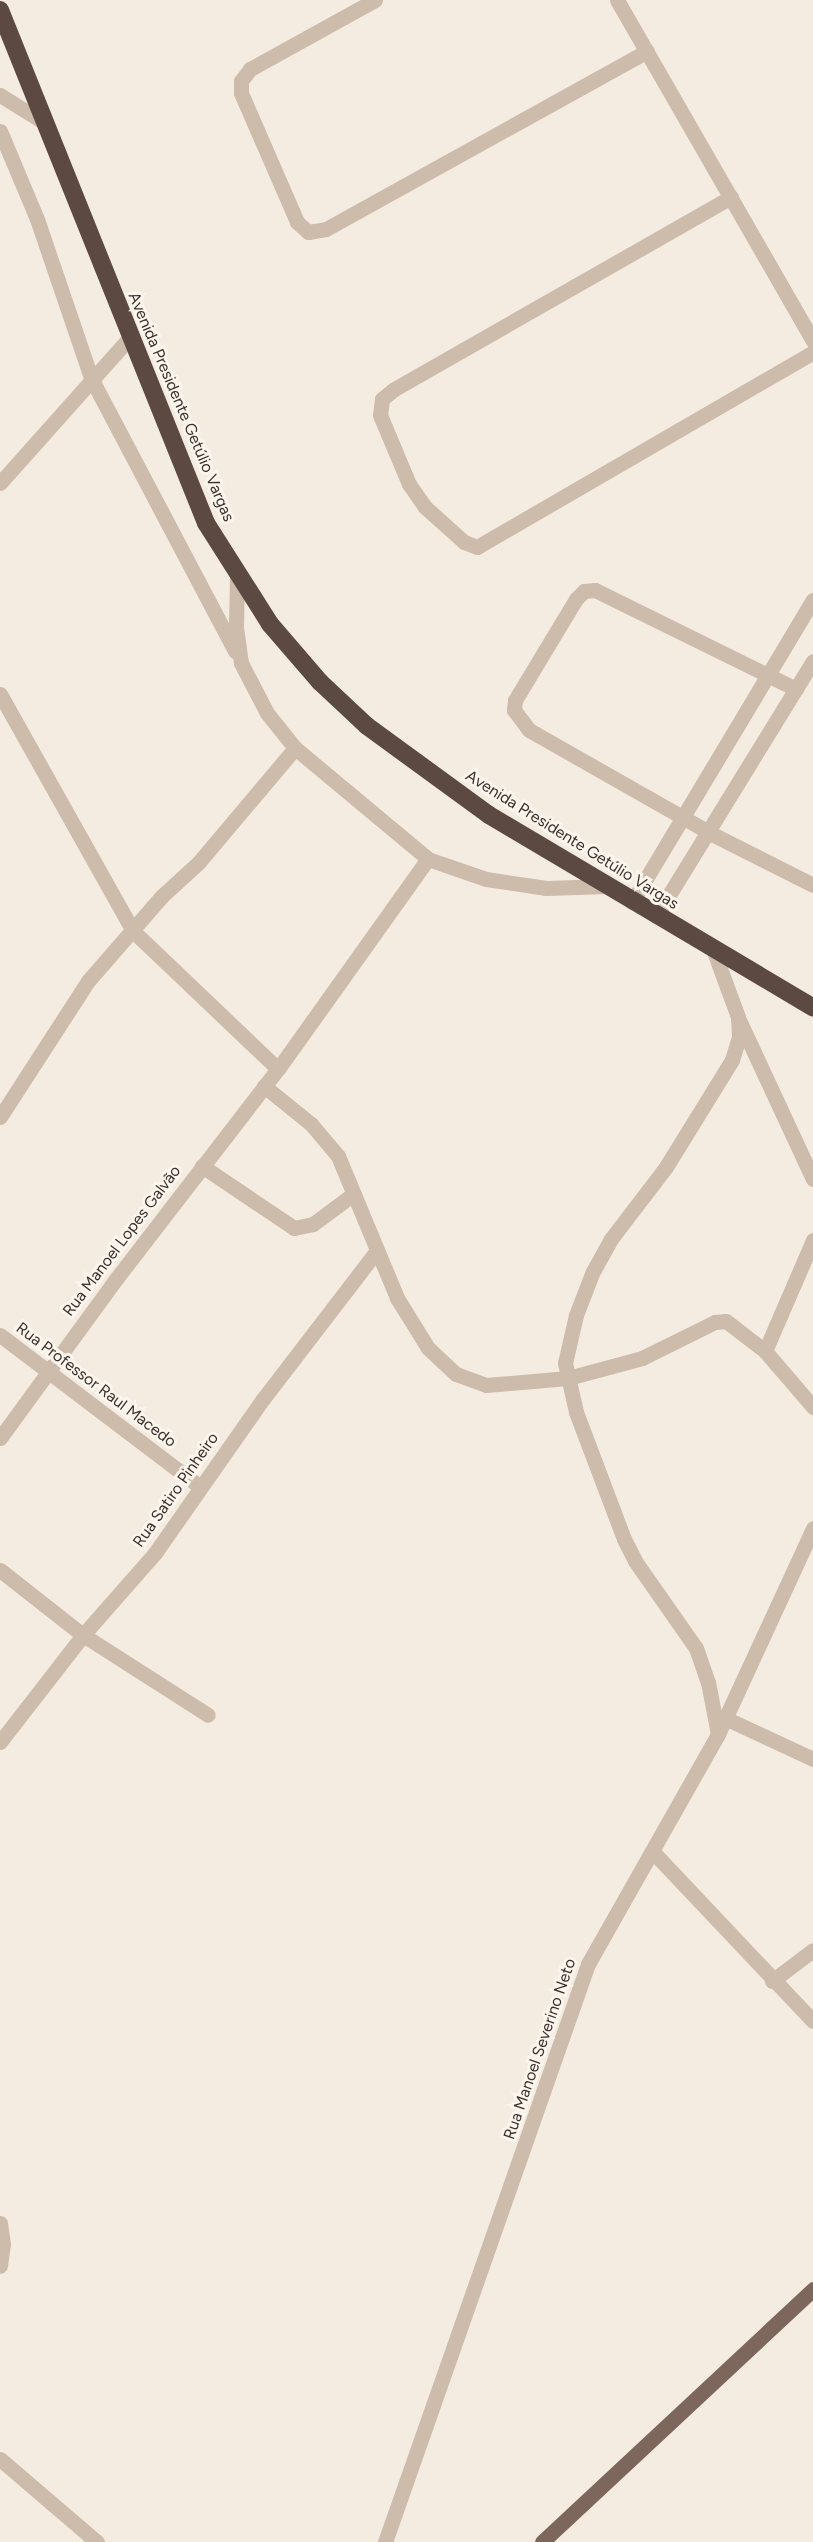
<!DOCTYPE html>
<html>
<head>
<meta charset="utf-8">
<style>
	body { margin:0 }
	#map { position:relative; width:813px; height:2542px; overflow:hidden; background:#f4ebe1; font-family:Figtree,sans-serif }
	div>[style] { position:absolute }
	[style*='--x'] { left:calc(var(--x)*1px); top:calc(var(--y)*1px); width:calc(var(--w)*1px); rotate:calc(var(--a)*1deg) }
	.minor>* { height:15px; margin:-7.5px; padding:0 7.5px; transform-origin:7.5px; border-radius:7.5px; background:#cdbbac }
	.major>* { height:15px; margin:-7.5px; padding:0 7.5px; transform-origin:7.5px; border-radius:7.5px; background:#7d675c }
	.highway>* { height:18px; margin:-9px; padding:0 9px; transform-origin:9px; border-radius:9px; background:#5c4a42 }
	span { translate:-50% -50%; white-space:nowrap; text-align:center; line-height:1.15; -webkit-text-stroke:6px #fbf5ee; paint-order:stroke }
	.street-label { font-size:16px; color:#3b302b }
</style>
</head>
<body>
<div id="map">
	<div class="minor">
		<i style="--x:375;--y:0;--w:143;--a:151.1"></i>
		<i style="--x:250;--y:69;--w:15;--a:127"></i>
		<i style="--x:241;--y:81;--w:12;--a:90"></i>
		<i style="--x:241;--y:93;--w:141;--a:66.5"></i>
		<i style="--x:297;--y:222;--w:15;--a:42"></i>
		<i style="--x:308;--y:232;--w:18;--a:-9"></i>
		<i style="--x:326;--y:229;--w:367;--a:-29"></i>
		<i style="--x:617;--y:0;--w:393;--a:60.1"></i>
		<i style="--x:0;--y:95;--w:53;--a:31.9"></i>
		<i style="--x:0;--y:131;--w:95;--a:67.2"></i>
		<i style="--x:37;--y:219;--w:168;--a:71.2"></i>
		<i style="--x:91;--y:378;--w:309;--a:62.2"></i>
		<i style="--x:731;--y:197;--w:389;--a:150.3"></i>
		<i style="--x:393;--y:390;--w:14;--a:141"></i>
		<i style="--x:382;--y:399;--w:16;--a:97"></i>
		<i style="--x:380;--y:415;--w:75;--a:67.2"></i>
		<i style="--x:409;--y:484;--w:28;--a:55"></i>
		<i style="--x:425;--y:507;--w:52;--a:41.9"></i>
		<i style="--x:464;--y:542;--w:14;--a:21"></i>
		<i style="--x:477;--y:547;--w:388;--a:-30.1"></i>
		<i style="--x:0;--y:483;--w:194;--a:-48.3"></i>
		<i style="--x:796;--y:689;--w:224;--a:-153.8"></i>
		<i style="--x:595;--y:590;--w:11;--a:175"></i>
		<i style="--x:584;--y:591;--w:11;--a:135"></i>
		<i style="--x:576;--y:599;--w:118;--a:121.1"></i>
		<i style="--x:515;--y:700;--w:10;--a:96"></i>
		<i style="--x:514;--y:710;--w:25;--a:53"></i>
		<i style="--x:529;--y:730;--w:208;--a:29.6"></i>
		<i style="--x:710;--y:833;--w:115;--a:26.8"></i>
		<i style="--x:0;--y:694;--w:272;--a:60.7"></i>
		<i style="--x:133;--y:931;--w:200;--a:43.6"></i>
		<i style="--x:295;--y:748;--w:173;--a:39.8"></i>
		<i style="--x:428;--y:859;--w:61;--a:19"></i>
		<i style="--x:486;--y:879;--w:61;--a:8.5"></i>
		<i style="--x:546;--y:888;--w:62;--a:-1.8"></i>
		<i style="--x:632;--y:902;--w:352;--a:-59.1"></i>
		<i style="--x:656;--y:916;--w:299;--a:-58.4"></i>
		<i style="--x:713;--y:949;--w:72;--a:69.8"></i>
		<i style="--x:738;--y:1017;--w:20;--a:87"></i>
		<i style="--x:739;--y:1037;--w:24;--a:107"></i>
		<i style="--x:732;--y:1060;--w:126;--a:121.7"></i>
		<i style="--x:666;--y:1167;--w:91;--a:127.4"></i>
		<i style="--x:611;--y:1239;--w:37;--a:119"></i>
		<i style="--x:593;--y:1271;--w:47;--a:111.1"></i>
		<i style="--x:576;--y:1315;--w:49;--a:102.9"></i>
		<i style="--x:565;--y:1363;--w:50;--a:77.3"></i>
		<i style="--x:576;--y:1412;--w:136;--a:69.3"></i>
		<i style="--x:624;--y:1539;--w:25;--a:63"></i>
		<i style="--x:635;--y:1561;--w:106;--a:55"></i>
		<i style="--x:696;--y:1648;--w:36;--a:71"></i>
		<i style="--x:708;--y:1682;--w:53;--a:79.1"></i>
		<i style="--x:740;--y:1022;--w:173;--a:65.1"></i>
		<i style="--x:264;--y:1086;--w:60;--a:39"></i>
		<i style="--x:311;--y:1124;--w:42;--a:49.8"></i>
		<i style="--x:338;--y:1156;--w:154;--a:67.4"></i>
		<i style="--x:397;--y:1298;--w:59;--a:58.2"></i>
		<i style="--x:428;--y:1348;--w:38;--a:43"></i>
		<i style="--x:456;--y:1374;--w:32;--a:20"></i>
		<i style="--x:486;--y:1385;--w:82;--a:-4.9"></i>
		<i style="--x:568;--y:1378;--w:77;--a:-15.1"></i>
		<i style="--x:642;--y:1358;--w:81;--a:-26.3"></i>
		<i style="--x:715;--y:1322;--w:11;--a:-5"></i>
		<i style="--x:726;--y:1321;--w:49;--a:37.6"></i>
		<i style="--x:765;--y:1351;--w:74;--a:49.4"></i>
		<i style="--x:0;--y:1117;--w:162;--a:-57.1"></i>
		<i style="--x:88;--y:981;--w:113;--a:-49"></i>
		<i style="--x:162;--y:896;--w:50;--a:-42.6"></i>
		<i style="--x:199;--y:862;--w:149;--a:-49.9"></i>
		<i style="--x:295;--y:748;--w:45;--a:-128.7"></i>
		<i style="--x:267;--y:713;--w:56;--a:-117.5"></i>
		<i style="--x:241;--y:663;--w:35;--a:-98"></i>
		<i style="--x:236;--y:628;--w:52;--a:-88.9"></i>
		<i style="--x:202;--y:1166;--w:111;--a:34"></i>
		<i style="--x:294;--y:1228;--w:19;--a:-12"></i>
		<i style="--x:313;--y:1224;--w:49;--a:-36.6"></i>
		<i style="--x:0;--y:1335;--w:250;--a:37.2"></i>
		<i style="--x:765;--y:1351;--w:121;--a:-66.6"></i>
		<i style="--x:0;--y:1438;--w:197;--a:-53.9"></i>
		<i style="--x:116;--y:1279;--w:265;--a:-52.4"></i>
		<i style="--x:278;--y:1069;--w:258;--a:-54.5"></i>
		<i style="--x:0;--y:1570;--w:105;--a:38.1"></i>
		<i style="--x:83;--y:1635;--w:148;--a:32.6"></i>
		<i style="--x:725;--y:1718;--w:97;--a:25"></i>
		<i style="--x:0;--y:1742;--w:135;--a:-52.2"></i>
		<i style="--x:83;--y:1635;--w:109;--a:-48.7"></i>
		<i style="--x:155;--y:1553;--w:188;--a:-55"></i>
		<i style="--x:263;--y:1399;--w:184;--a:-52.5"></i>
		<i style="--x:654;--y:1853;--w:231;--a:46.6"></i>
		<i style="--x:772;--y:1981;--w:51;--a:-37.1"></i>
		<i style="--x:0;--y:2223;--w:21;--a:82"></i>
		<i style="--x:3;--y:2244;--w:22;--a:98"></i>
		<i style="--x:0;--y:2459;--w:128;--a:40.6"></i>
		<i style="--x:385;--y:2542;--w:613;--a:-70.65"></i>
		<i style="--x:588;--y:1964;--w:264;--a:-60.5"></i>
		<i style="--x:718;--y:1734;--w:227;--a:-65.2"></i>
	</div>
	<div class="major">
		<i style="--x:542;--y:2542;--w:371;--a:-43"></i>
	</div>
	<div class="highway">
		<i style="--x:0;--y:10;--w:553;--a:68.12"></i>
		<i style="--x:206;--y:523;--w:120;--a:57.6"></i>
		<i style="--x:270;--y:624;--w:77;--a:49.2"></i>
		<i style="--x:320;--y:682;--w:64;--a:43.1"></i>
		<i style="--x:367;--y:726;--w:151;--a:36.1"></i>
		<i style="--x:489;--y:815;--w:377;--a:30.7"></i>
	</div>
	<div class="street-label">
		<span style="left:181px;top:407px;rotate:67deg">Avenida Presidente Getúlio Vargas</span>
		<span style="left:572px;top:840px;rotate:32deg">Avenida Presidente Getúlio Vargas</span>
		<span style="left:122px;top:1241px;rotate:-53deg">Rua Manoel Lopes Galvão</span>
		<span style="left:96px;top:1385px;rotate:37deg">Rua Professor Raul Macedo</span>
		<span style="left:176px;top:1490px;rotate:-55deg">Rua Satiro Pinheiro</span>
		<span style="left:540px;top:2049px;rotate:-71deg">Rua Manoel Severino Neto</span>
	</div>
</div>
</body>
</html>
